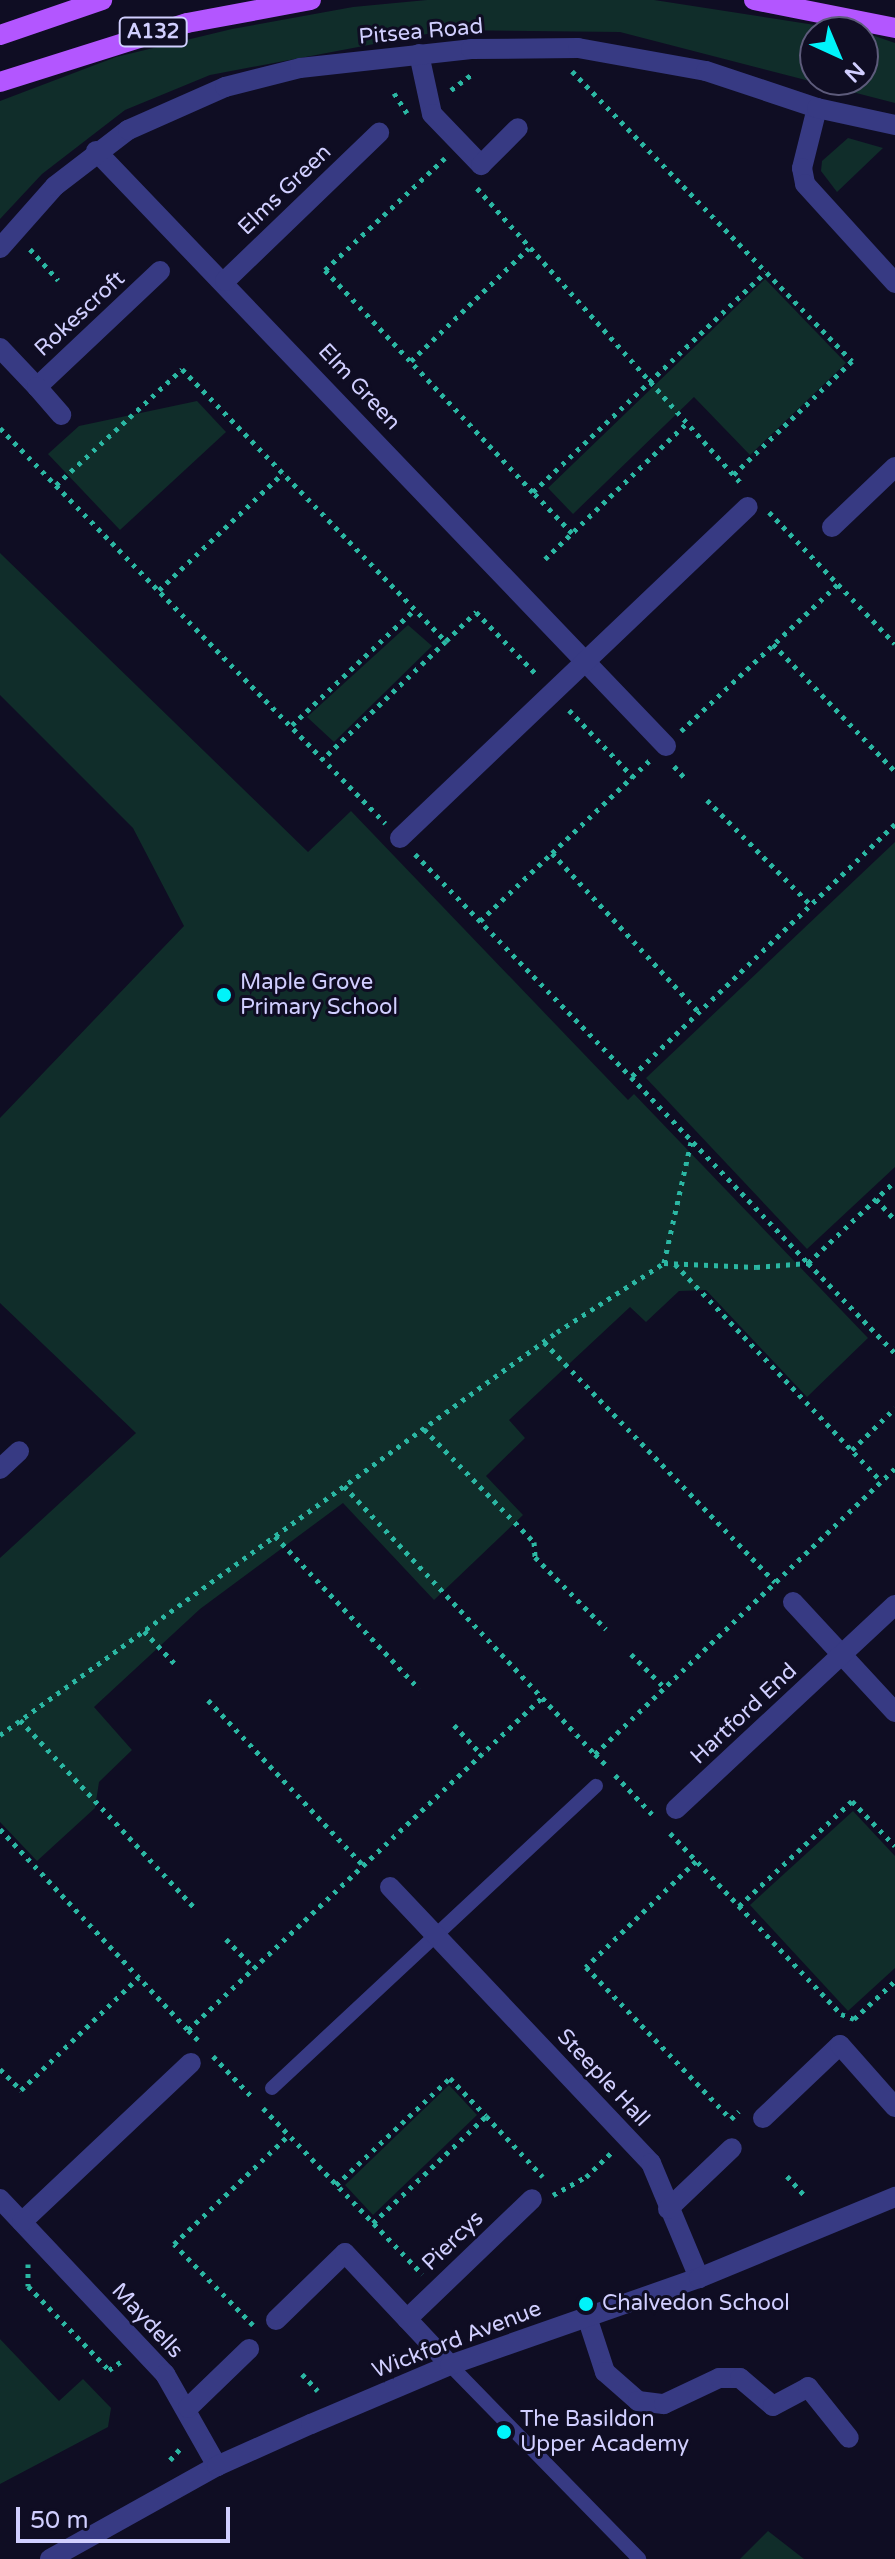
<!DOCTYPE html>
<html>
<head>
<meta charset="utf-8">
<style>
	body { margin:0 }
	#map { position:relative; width:895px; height:2559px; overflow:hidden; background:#0f0d23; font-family:"Varela Round",sans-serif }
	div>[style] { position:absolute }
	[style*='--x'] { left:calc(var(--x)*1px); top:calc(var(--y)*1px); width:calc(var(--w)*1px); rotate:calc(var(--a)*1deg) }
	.green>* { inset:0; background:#102d2a }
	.path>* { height:5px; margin-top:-2.5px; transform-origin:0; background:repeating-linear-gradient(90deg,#2bb7a3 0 4px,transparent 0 10px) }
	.lane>* { height:14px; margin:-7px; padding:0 7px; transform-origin:7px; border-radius:7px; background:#373a83 }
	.street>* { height:20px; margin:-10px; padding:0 10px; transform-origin:10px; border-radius:10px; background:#373a83 }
	.primary>* { height:20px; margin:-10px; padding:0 10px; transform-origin:10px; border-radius:10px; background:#b356ff }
	.dots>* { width:22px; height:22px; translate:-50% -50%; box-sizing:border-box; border:4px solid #0f0d23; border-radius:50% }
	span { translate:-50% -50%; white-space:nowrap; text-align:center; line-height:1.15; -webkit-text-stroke:6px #0f0d23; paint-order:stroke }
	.shield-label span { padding:2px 6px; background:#0f0d23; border:2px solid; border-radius:6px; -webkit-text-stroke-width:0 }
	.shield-label { font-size:20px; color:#d1cfff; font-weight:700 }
	.street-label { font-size:22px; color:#d1cfff }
	.poi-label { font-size:22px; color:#d1cfff }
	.left { translate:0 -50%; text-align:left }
	.north { position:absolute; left:799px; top:16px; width:80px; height:80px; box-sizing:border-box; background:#0f0d23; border:2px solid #5d5b7b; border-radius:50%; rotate:136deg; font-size:22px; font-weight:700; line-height:32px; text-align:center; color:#d1cfff }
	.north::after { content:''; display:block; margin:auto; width:28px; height:36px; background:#00f4fa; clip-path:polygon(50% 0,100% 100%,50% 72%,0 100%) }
	.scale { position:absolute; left:16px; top:2507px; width:214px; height:36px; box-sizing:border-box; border:4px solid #d1cfff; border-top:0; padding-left:10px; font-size:24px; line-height:28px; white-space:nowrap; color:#d1cfff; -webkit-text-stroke:6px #0f0d23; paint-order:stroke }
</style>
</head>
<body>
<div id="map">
	<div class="green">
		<i style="clip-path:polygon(427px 0,654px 0,860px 32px,815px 32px,815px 80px,863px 80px,863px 32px,895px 43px,895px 103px,620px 32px,448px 30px,210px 75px,125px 110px,42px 174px,0 219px,0 101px,116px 57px,232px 29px,353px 7px)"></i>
		<i style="clip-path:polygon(848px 138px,883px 148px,837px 192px,821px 171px,822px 161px)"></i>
		<i style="clip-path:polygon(765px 279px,846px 363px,750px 455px,694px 397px,573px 514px,548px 488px)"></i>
		<i style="clip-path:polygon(197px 401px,226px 432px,120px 530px,48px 454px,79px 426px)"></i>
		<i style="clip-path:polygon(0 553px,308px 852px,351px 811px,628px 1100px,634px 1094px,868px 1338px,807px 1397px,706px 1290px,679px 1291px,646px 1322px,630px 1307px,509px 1420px,525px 1438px,486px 1476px,523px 1515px,434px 1600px,343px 1503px,200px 1609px,94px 1707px,132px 1750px,99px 1782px,95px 1808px,37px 1861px,0 1822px,0 1558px,136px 1433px,0 1303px,0 1118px,184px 926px,133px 828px,0 695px)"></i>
		<i style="clip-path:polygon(408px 625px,432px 646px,334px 742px,307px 717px)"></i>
		<i style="clip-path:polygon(895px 842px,895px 1167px,807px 1249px,646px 1078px)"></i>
		<i style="clip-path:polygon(853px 1811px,895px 1856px,895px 1968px,848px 2011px,750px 1905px)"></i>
		<i style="clip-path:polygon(449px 2085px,477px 2115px,373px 2215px,345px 2185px)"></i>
		<i style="clip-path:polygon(0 2339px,59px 2401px,83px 2379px,111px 2408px,108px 2427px,0 2484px)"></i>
		<i style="clip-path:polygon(768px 2531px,804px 2559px,740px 2559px)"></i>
	</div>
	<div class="path">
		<i style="--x:572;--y:71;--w:403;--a:46"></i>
		<i style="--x:852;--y:361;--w:165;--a:136.2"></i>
		<i style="--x:451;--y:90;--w:25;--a:-37"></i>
		<i style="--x:394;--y:93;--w:24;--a:57"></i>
		<i style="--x:445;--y:158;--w:164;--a:137"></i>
		<i style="--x:325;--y:270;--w:304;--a:46.9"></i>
		<i style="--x:477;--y:188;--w:397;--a:48.2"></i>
		<i style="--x:30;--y:249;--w:42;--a:47.9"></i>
		<i style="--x:411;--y:361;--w:163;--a:-43.8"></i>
		<i style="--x:0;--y:428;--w:552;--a:45.73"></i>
		<i style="--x:56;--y:485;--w:171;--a:-42.6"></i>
		<i style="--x:182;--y:369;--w:379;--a:45.9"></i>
		<i style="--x:446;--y:641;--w:170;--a:136.2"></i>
		<i style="--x:769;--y:512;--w:182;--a:46.3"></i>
		<i style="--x:572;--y:533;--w:57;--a:-133.6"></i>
		<i style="--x:533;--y:492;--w:320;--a:-43.4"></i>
		<i style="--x:545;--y:559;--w:195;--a:-43.8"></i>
		<i style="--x:159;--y:590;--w:170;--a:-43.3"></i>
		<i style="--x:446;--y:641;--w:42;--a:-44"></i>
		<i style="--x:476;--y:612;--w:89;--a:45.9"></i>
		<i style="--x:773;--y:644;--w:176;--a:46.2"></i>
		<i style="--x:569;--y:710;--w:93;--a:46.3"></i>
		<i style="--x:292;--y:725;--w:169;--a:-43.3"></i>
		<i style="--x:681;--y:731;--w:215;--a:-43.1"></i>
		<i style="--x:674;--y:766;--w:15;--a:48"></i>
		<i style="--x:707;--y:800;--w:148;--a:45.3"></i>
		<i style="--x:895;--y:824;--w:366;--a:136.2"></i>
		<i style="--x:631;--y:1077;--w:257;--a:46.4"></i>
		<i style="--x:808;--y:1263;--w:120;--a:-43.3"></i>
		<i style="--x:552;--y:853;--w:135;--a:-43.5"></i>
		<i style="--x:415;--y:854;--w:310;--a:45.9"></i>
		<i style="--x:480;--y:921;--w:99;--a:-43.4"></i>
		<i style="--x:552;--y:853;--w:215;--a:47.3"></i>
		<i style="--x:691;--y:1142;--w:124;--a:102.6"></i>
		<i style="--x:664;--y:1263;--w:92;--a:2.5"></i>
		<i style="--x:756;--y:1267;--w:52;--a:-4.4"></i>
		<i style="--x:808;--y:1263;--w:125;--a:46"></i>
		<i style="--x:876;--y:1199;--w:28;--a:48"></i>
		<i style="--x:675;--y:1264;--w:299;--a:46.5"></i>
		<i style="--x:544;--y:1342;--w:333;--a:46.1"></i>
		<i style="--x:424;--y:1429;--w:158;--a:45.8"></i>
		<i style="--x:534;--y:1542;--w:15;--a:86"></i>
		<i style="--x:535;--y:1557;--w:101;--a:45.4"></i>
		<i style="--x:852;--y:1450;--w:60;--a:-44.3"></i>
		<i style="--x:344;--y:1486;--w:367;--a:46.9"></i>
		<i style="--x:595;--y:1754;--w:414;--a:-43.6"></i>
		<i style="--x:275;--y:1536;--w:210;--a:46.7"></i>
		<i style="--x:144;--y:1631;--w:44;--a:46.8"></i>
		<i style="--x:631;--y:1654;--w:47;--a:45"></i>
		<i style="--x:208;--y:1700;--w:228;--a:46.8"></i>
		<i style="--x:20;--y:1720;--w:257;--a:47.1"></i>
		<i style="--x:454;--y:1725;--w:41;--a:47"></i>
		<i style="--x:0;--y:1735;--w:688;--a:-35.89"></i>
		<i style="--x:557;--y:1332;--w:127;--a:-32.8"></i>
		<i style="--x:595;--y:1754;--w:18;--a:45"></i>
		<i style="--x:615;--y:1775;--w:54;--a:46.5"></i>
		<i style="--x:0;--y:1829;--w:275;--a:46.9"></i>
		<i style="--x:670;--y:1833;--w:249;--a:46.6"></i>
		<i style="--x:841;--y:2014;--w:14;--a:21"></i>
		<i style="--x:854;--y:2019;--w:56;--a:-42.8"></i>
		<i style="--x:696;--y:1861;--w:153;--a:136.1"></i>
		<i style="--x:586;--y:1967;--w:210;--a:46.4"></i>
		<i style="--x:731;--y:2119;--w:11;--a:-45"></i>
		<i style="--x:739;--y:1906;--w:154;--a:-42.9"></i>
		<i style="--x:852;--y:1801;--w:62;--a:46.3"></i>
		<i style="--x:226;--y:1939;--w:40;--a:46"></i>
		<i style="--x:198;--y:2040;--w:14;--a:-135"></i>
		<i style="--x:188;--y:2030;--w:485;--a:-43.2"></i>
		<i style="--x:213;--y:2056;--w:58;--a:46.4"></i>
		<i style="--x:0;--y:2069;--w:30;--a:45"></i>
		<i style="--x:21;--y:2090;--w:163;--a:-43.8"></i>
		<i style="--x:263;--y:2108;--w:230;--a:46.2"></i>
		<i style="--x:787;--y:2176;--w:28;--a:48"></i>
		<i style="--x:336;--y:2185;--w:156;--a:-43.2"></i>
		<i style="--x:450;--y:2078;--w:52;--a:46.5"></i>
		<i style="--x:553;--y:2195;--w:38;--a:-29"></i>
		<i style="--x:586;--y:2177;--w:36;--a:-44"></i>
		<i style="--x:373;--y:2223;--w:156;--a:-43.4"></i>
		<i style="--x:486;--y:2116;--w:83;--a:46.9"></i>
		<i style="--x:28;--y:2264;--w:22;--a:90"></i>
		<i style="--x:28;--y:2286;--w:117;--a:46"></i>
		<i style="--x:109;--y:2370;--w:16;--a:-35"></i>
		<i style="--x:253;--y:2325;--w:113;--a:-134.3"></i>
		<i style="--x:174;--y:2244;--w:158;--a:-43.5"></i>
		<i style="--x:302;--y:2374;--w:23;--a:47"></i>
		<i style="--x:170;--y:2460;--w:15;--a:-48"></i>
	</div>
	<div class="lane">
		<i style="--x:272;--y:2088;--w:443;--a:-43"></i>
		<i style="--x:450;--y:2365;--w:271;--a:45.7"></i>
	</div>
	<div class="street">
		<i style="--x:419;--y:54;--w:61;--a:77.8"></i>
		<i style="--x:432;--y:114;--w:71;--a:46.1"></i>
		<i style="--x:481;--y:165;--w:52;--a:-45"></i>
		<i style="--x:817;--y:108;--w:62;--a:104"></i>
		<i style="--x:802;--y:168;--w:16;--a:79"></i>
		<i style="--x:805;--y:184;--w:134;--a:47.7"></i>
		<i style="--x:96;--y:151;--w:824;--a:46.23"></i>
		<i style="--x:0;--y:248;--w:83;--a:-48.4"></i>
		<i style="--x:55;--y:186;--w:92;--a:-37.5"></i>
		<i style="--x:128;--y:130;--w:106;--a:-23.9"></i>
		<i style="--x:225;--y:87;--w:77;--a:-14.2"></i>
		<i style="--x:300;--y:68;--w:172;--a:-6.3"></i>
		<i style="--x:471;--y:49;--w:107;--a:-0.5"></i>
		<i style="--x:578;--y:48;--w:130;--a:10.2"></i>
		<i style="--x:706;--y:71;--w:117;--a:18.4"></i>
		<i style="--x:817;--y:108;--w:80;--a:12.3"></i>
		<i style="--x:225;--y:281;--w:214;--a:-43.9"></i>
		<i style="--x:0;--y:348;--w:54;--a:46.5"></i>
		<i style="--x:37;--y:387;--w:169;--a:-43.3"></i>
		<i style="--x:37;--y:387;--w:37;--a:49"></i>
		<i style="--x:832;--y:527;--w:87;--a:-43.6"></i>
		<i style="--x:400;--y:838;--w:480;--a:-43.6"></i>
		<i style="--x:0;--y:1469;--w:26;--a:-43"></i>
		<i style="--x:793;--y:1602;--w:150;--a:47.2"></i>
		<i style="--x:676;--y:1809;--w:299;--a:-43"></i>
		<i style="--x:390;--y:1887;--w:380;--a:46.6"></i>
		<i style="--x:651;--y:2163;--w:125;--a:67.3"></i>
		<i style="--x:763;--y:2118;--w:106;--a:-43.5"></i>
		<i style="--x:840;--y:2045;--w:83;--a:48.4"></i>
		<i style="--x:0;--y:2199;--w:241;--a:46.7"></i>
		<i style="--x:165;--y:2374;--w:106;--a:60.5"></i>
		<i style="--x:668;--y:2209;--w:88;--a:-43.6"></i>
		<i style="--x:22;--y:2222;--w:232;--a:-43.3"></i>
		<i style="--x:587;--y:2317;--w:58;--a:71.9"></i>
		<i style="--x:605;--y:2372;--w:44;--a:41.3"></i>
		<i style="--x:638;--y:2401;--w:26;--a:7"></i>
		<i style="--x:664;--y:2404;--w:61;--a:-25.3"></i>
		<i style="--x:719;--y:2378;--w:21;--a:0"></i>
		<i style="--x:740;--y:2378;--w:43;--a:40.3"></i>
		<i style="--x:773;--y:2406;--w:40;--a:-28"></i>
		<i style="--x:808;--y:2387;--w:65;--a:51.2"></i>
		<i style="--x:407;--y:2319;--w:173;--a:-43.8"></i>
		<i style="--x:276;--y:2320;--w:96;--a:-44.2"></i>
		<i style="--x:345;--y:2253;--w:154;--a:46.8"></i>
		<i style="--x:188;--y:2408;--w:85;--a:-44"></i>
		<i style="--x:50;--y:2559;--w:191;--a:-29.1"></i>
		<i style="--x:217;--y:2466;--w:103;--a:-24.1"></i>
		<i style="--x:311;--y:2424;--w:151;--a:-23"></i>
		<i style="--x:450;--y:2365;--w:264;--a:-19.3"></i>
		<i style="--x:699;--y:2278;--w:212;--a:-22.5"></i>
	</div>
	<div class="primary">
		<i style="--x:754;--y:0;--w:144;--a:11.2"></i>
		<i style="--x:0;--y:35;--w:108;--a:-18.9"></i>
		<i style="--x:0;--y:82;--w:196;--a:-17.5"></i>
		<i style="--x:187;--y:23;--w:126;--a:-10.5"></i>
	</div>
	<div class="dots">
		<i style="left:224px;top:995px;background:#00f4fa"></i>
		<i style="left:586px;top:2304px;background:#00f4fa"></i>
		<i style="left:504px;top:2432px;background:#00f4fa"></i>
	</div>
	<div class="shield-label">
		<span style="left:153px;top:32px">A132</span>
	</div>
	<div class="street-label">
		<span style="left:421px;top:32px;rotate:-5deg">Pitsea Road</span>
		<span style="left:285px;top:190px;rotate:-44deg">Elms Green</span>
		<span style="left:80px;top:314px;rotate:-43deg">Rokescroft</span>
		<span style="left:359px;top:387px;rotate:47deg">Elm Green</span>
		<span style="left:744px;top:1714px;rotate:-43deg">Hartford End</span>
		<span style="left:603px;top:2078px;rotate:47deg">Steeple Hall</span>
		<span style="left:453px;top:2241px;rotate:-44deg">Piercys</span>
		<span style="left:147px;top:2321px;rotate:47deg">Maydells</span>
		<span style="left:457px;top:2340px;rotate:-21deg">Wickford Avenue</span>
	</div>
	<div class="poi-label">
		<span class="left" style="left:240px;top:995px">Maple Grove<br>Primary School</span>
		<span class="left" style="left:602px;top:2304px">Chalvedon School</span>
		<span class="left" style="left:520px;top:2432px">The Basildon<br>Upper Academy</span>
	</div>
	<div class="north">N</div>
	<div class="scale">50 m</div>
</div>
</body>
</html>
